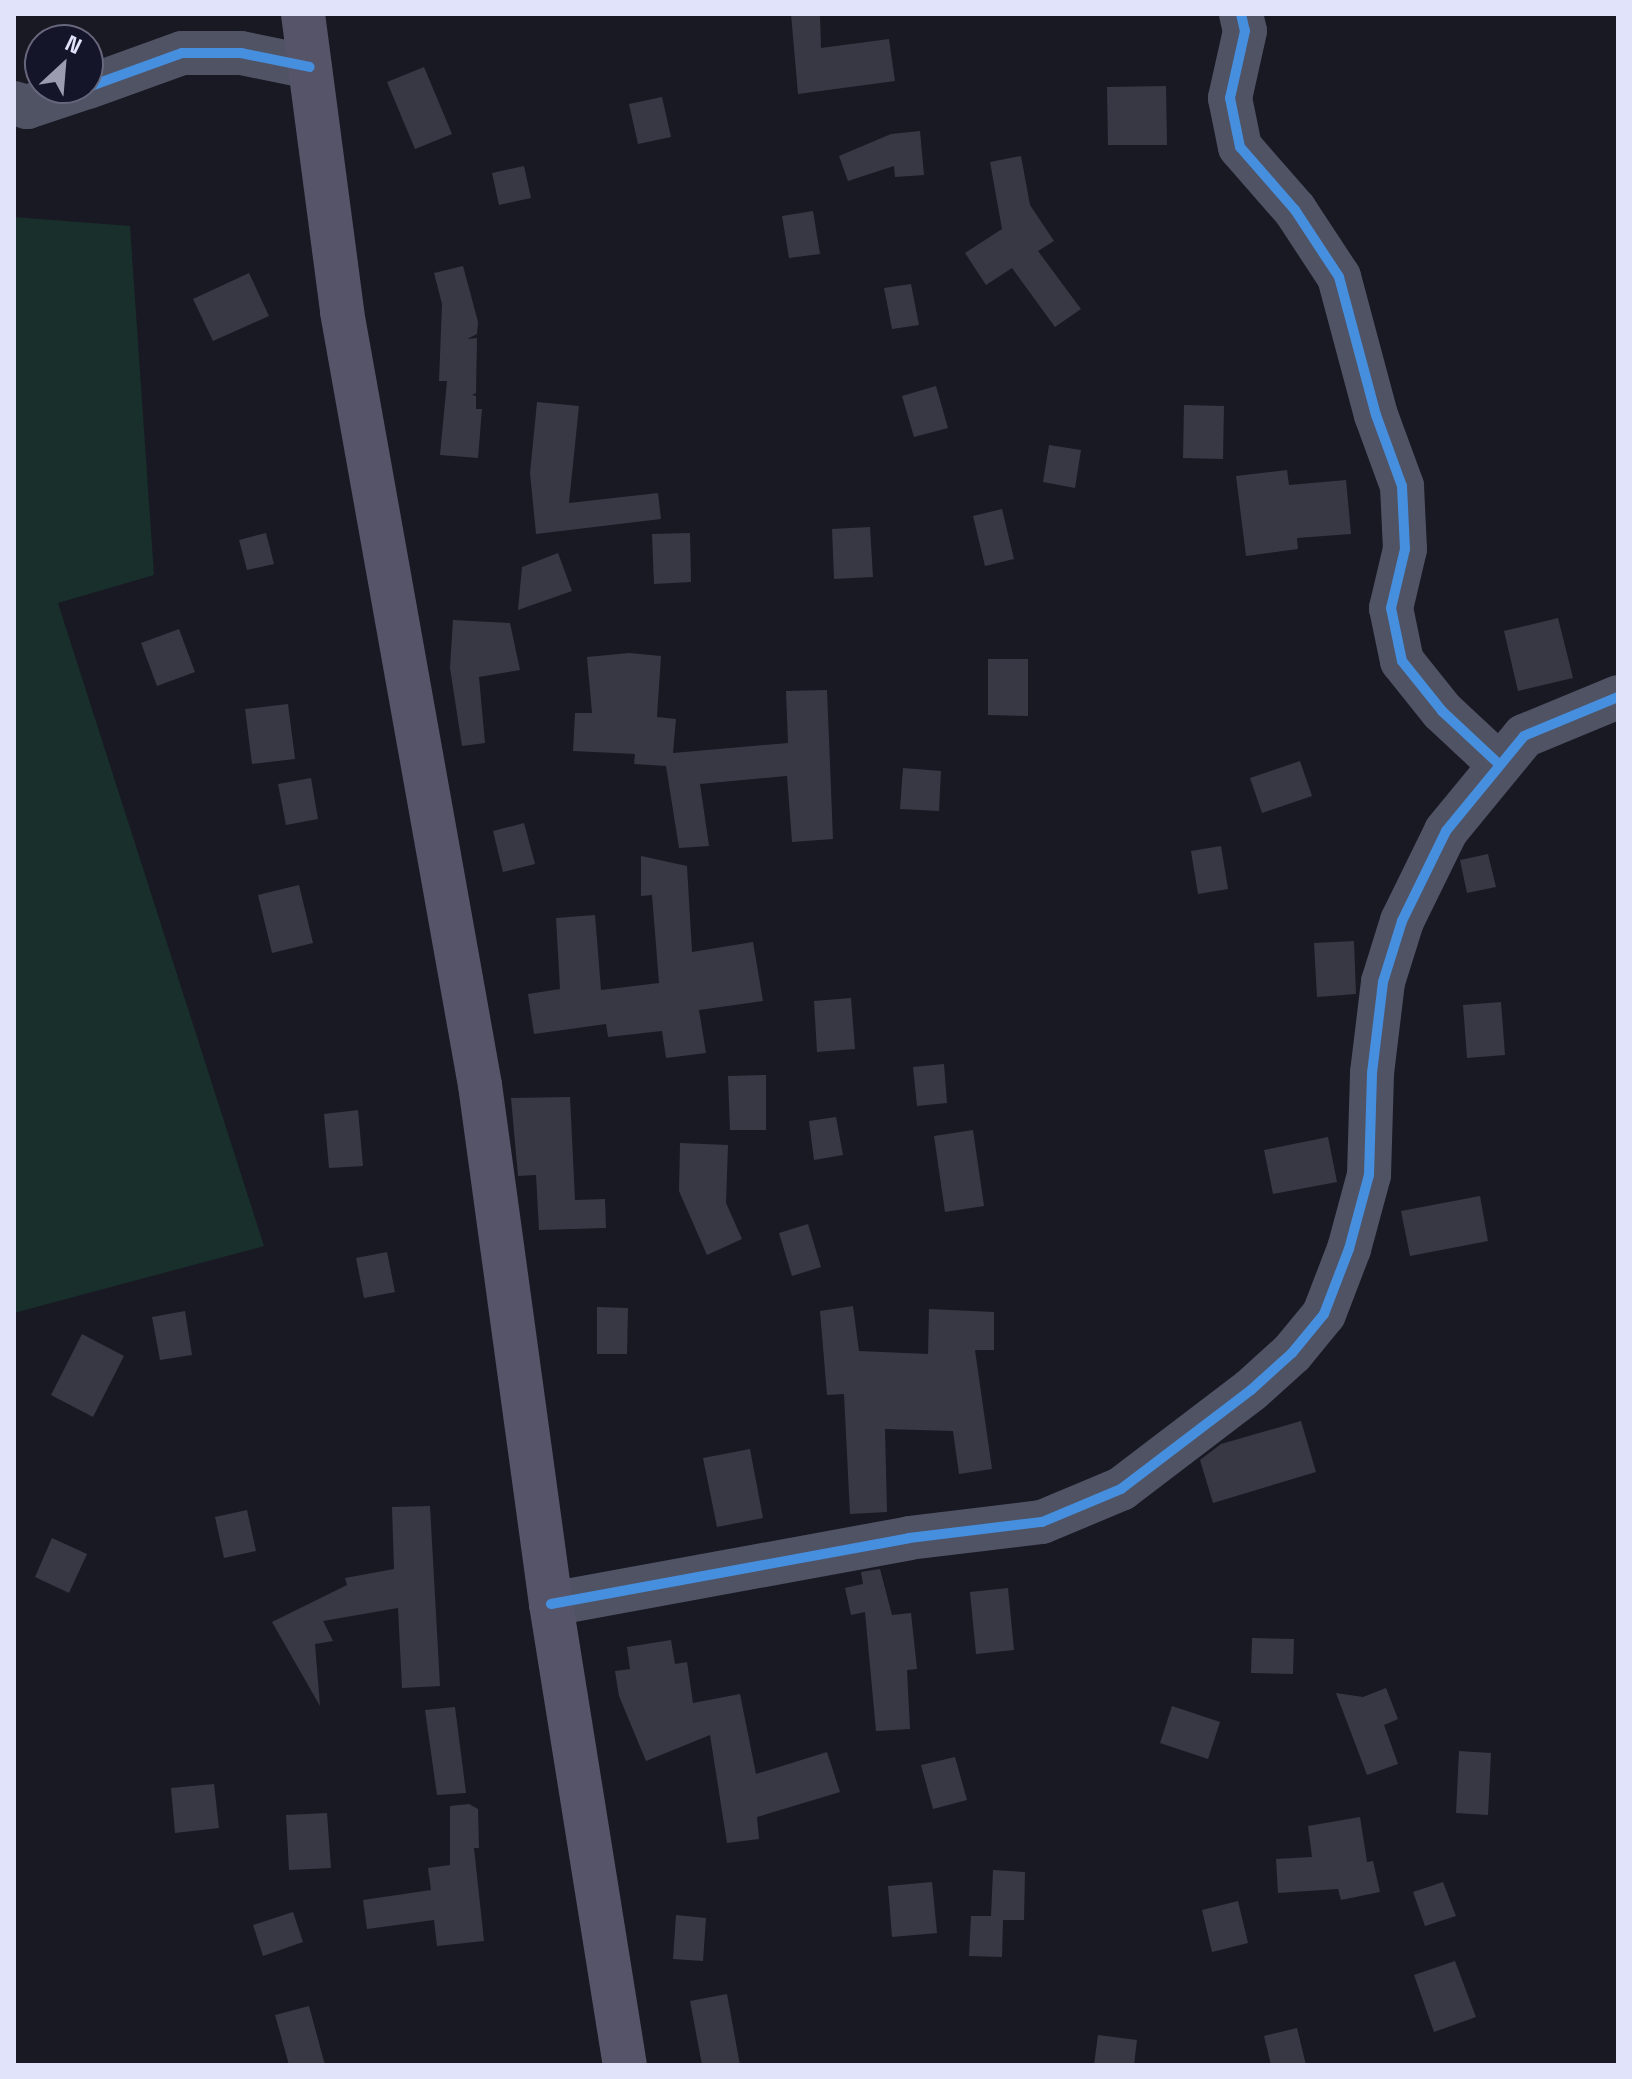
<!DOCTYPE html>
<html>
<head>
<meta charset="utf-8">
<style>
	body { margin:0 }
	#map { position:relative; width:1632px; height:2079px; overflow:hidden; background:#191924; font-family:"Space Grotesk",sans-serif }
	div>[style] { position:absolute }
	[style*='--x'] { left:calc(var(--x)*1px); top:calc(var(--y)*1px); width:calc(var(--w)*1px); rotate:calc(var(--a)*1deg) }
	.green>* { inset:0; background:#182f2b }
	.building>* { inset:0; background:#383845 }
	.minor>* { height:44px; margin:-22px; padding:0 22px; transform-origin:22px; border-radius:22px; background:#4f5364 }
	.major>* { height:44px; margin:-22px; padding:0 22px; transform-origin:22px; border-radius:22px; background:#565469 }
	.cycleway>* { height:10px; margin:-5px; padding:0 5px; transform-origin:5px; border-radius:5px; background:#468fdf }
	span { translate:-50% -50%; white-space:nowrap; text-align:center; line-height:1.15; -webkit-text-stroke:6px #141529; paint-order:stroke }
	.frame { position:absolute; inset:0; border:16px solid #e1e3fb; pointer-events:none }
	.north { position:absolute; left:24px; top:24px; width:80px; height:80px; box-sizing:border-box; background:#141529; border:2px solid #66677d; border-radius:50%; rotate:26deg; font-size:22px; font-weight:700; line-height:32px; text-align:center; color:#e1e3fb }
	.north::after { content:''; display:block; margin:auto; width:28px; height:36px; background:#9b9cb0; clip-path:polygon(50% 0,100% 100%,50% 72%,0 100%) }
</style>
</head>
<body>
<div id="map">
	<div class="green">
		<i style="clip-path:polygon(14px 217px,130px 226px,154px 575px,58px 603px,264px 1246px,14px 1313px)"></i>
	</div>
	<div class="building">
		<i style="clip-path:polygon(791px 14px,820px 14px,821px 48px,889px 39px,895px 81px,798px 94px)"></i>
		<i style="clip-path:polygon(424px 67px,452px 134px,415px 149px,387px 82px)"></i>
		<i style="clip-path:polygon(1166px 86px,1167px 145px,1108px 145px,1107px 87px)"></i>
		<i style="clip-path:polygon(662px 97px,671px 137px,638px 144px,629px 104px)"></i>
		<i style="clip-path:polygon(920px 131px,924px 175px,895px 177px,894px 166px,848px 181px,839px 156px,891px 134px)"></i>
		<i style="clip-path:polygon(1021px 156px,1030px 205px,1054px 241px,1038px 251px,1081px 309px,1055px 327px,1012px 268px,986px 285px,965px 253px,1002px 229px,990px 162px)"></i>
		<i style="clip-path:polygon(524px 166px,531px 198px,499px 205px,492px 173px)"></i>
		<i style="clip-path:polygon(813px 211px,820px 254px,789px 258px,782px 216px)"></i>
		<i style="clip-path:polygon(463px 266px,478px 322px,477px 334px,467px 339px,477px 338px,476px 393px,472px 395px,476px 396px,476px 409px,482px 409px,478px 458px,440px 455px,447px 381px,439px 381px,442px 304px,434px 273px)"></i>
		<i style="clip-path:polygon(249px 273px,269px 316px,213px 341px,193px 299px)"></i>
		<i style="clip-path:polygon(911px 284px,919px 325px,892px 329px,884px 288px)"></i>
		<i style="clip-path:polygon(936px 386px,948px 428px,914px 437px,902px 396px)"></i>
		<i style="clip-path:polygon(537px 402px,579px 406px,569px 503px,658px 493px,661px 519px,536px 534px,530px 473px)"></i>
		<i style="clip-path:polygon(1184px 405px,1224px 406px,1223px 459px,1183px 458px)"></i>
		<i style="clip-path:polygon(1049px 445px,1081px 450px,1075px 488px,1043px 482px)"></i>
		<i style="clip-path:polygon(1287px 470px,1289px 485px,1346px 480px,1351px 534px,1297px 538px,1298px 549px,1246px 556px,1236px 476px)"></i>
		<i style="clip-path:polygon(1002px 509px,1014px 559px,985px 566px,973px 516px)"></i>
		<i style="clip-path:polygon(870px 527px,873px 577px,834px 579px,832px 529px)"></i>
		<i style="clip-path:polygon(266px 533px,274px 564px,247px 570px,239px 540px)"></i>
		<i style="clip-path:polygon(690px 533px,691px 582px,654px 584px,652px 534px)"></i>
		<i style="clip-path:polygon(558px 553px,572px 591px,518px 610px,522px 567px)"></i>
		<i style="clip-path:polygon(1558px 618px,1573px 678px,1518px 691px,1504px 631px)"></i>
		<i style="clip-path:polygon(453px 620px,510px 623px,520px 670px,479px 677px,485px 743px,462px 746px,450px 668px)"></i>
		<i style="clip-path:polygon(179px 629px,195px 672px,157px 686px,141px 643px)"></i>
		<i style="clip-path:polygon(629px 653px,661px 656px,657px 717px,676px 719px,673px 753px,788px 743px,786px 691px,827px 690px,833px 839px,792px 842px,787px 776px,700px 784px,709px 846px,679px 848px,666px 766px,634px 764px,635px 754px,573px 751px,575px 713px,592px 713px,587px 657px)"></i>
		<i style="clip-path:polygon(988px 659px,1028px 659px,1028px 716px,988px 715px)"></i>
		<i style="clip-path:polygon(288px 704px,295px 759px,252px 764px,245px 709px)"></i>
		<i style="clip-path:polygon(1300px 761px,1312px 796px,1262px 813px,1250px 778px)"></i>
		<i style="clip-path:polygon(903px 768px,941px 771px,939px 811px,900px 809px)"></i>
		<i style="clip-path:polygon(311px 778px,318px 819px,286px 825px,278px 784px)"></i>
		<i style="clip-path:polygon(524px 823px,535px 864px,503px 872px,493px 831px)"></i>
		<i style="clip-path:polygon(1221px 846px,1228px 889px,1198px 894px,1191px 851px)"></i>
		<i style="clip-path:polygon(1488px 854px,1496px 887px,1467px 893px,1460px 860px)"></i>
		<i style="clip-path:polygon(641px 856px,687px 866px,692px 952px,753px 942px,763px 1001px,699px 1010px,706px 1053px,666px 1058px,662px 1031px,608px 1037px,606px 1024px,534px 1034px,528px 994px,560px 989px,556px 918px,595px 915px,601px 990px,659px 983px,652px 895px,641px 896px)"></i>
		<i style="clip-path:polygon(299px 885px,313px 943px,272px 953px,258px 895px)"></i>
		<i style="clip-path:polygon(1354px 941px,1356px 994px,1317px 997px,1314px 943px)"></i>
		<i style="clip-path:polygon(851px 998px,855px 1049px,817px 1052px,814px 1001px)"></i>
		<i style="clip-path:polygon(1501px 1002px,1505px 1055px,1467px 1058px,1463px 1005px)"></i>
		<i style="clip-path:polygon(944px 1064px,947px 1103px,917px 1106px,913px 1067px)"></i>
		<i style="clip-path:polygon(766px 1075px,766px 1130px,730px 1130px,728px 1076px)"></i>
		<i style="clip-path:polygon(570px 1097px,575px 1200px,605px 1199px,606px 1228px,539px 1230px,536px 1175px,518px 1176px,511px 1098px)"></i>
		<i style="clip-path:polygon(358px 1110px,363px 1166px,329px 1168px,324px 1114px)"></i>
		<i style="clip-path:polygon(836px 1117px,843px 1155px,814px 1160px,809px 1121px)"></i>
		<i style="clip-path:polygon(973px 1130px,984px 1206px,945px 1212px,934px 1136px)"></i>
		<i style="clip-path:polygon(1328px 1137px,1337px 1182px,1273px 1194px,1264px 1150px)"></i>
		<i style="clip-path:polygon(680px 1143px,728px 1145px,726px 1203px,742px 1239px,707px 1255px,679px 1191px)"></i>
		<i style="clip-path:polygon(1480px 1196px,1488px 1241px,1410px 1256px,1401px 1211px)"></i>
		<i style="clip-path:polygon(808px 1224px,821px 1267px,792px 1276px,779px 1233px)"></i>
		<i style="clip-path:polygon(387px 1252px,395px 1292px,364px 1298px,356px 1258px)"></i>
		<i style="clip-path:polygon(853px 1306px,859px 1351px,928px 1354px,929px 1309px,994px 1312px,994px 1350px,975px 1350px,992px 1469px,959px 1474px,953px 1431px,885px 1429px,887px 1512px,850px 1514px,844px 1394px,827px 1395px,820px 1311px)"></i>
		<i style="clip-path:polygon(597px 1307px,628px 1308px,627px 1354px,597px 1354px)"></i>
		<i style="clip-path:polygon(185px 1311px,192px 1355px,160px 1360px,152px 1317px)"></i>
		<i style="clip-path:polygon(82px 1334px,124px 1356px,93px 1417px,51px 1395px)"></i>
		<i style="clip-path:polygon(1301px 1421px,1316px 1472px,1213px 1503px,1200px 1460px,1221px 1444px)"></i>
		<i style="clip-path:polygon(750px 1449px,763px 1518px,717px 1527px,703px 1458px)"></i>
		<i style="clip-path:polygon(430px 1506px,440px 1686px,402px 1688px,398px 1608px,323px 1621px,333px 1641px,315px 1644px,320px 1706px,272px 1622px,347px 1585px,345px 1578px,394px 1569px,392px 1507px)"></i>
		<i style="clip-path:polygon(247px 1510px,256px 1551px,224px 1558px,215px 1517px)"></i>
		<i style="clip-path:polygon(52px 1538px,87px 1554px,69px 1593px,35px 1577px)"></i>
		<i style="clip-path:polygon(880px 1569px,892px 1615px,911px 1613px,917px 1669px,907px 1670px,910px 1729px,876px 1731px,865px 1612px,851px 1615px,845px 1588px,863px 1584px,861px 1572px)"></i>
		<i style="clip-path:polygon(1008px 1588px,1014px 1650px,976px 1654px,970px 1592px)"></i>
		<i style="clip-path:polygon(1252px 1638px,1294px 1639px,1293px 1674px,1251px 1673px)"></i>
		<i style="clip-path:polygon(671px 1640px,675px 1664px,687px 1662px,693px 1703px,740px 1694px,756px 1774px,827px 1752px,840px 1792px,757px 1817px,759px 1839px,727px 1843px,710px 1735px,646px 1761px,619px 1696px,615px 1671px,630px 1669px,627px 1647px)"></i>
		<i style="clip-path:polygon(1386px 1688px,1398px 1719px,1384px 1725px,1398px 1764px,1367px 1775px,1336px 1693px,1363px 1697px)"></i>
		<i style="clip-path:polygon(1172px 1706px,1220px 1722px,1208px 1759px,1160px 1743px)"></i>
		<i style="clip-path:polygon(455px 1707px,466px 1793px,437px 1795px,425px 1710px)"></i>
		<i style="clip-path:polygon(1459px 1751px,1491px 1753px,1488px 1815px,1456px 1813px)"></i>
		<i style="clip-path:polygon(955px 1757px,967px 1800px,933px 1809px,921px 1765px)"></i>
		<i style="clip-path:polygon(214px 1784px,219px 1828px,175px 1833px,171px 1788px)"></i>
		<i style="clip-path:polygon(469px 1804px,478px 1809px,479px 1848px,474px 1848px,484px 1941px,437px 1946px,434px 1920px,367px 1929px,363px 1900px,431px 1890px,428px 1868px,450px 1865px,450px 1806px)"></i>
		<i style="clip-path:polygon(327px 1813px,331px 1868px,289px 1870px,286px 1815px)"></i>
		<i style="clip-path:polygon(1360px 1817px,1367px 1862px,1373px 1861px,1380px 1892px,1341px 1900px,1338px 1889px,1278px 1893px,1276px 1859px,1312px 1857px,1308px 1826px)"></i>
		<i style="clip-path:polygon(993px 1870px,1025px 1872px,1024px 1920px,1003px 1920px,1002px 1957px,969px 1956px,971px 1916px,991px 1916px)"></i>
		<i style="clip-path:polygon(932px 1882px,937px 1933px,892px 1937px,888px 1886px)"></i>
		<i style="clip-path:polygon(1443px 1882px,1456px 1916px,1425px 1926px,1413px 1892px)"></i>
		<i style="clip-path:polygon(1238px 1901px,1248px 1943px,1212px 1952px,1202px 1910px)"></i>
		<i style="clip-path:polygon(293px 1912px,303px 1942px,263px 1956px,253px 1925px)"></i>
		<i style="clip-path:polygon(676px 1915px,706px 1918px,703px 1961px,673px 1959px)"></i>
		<i style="clip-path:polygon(1455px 1961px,1476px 2017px,1434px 2032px,1414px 1975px)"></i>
		<i style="clip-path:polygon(727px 1994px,740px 2065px,702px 2065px,690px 2001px)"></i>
		<i style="clip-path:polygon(309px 2006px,325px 2065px,289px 2065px,275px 2015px)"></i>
		<i style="clip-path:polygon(1297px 2028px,1306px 2065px,1271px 2065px,1264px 2036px)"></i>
		<i style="clip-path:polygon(1098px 2035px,1137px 2040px,1134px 2065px,1094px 2065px)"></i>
	</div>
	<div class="minor">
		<i style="--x:1241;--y:14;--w:17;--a:77"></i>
		<i style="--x:1245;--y:31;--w:69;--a:102.6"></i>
		<i style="--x:1230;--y:98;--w:50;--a:78.5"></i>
		<i style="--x:1240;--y:147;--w:84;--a:48.9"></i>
		<i style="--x:1295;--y:210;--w:80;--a:56.7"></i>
		<i style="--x:1339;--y:277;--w:143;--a:75"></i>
		<i style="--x:1376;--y:415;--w:76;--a:69.9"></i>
		<i style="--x:1402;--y:486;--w:63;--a:87.3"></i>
		<i style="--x:1405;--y:549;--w:61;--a:103.3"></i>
		<i style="--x:1391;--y:608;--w:54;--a:78.3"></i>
		<i style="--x:1402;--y:661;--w:64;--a:51.3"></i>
		<i style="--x:1442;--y:711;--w:79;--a:43"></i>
		<i style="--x:88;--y:87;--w:100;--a:-19.9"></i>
		<i style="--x:182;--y:53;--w:59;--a:0"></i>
		<i style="--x:241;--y:53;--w:70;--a:11.5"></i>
		<i style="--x:14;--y:103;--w:14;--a:17"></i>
		<i style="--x:27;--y:107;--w:60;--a:-18.4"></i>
		<i style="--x:551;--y:1604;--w:364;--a:-10.4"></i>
		<i style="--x:909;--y:1538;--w:134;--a:-6.9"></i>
		<i style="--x:1042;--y:1522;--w:86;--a:-22.7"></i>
		<i style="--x:1121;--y:1489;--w:163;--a:-37.3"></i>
		<i style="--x:1251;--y:1390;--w:55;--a:-42.1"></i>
		<i style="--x:1292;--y:1353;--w:50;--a:-50.6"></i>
		<i style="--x:1324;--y:1314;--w:70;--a:-69"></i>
		<i style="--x:1349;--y:1249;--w:77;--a:-74.9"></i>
		<i style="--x:1369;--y:1175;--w:102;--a:-88.3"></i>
		<i style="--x:1372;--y:1073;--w:92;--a:-83.1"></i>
		<i style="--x:1383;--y:982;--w:64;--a:-72.7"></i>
		<i style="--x:1402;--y:921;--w:100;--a:-63.9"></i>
		<i style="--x:1446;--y:831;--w:123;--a:-50.6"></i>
		<i style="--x:1524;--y:736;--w:102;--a:-22.5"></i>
	</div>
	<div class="major">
		<i style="--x:303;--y:14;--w:301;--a:82.5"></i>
		<i style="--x:342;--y:312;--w:785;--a:79.88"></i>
		<i style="--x:480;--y:1085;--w:524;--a:82.21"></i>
		<i style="--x:551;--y:1604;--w:467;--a:80.9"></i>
	</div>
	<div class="cycleway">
		<i style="--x:1241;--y:14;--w:17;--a:77"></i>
		<i style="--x:1245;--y:31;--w:69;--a:102.6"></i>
		<i style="--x:1230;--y:98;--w:50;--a:78.5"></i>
		<i style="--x:1240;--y:147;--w:84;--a:48.9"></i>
		<i style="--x:1295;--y:210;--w:80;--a:56.7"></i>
		<i style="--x:1339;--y:277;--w:143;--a:75"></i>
		<i style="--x:1376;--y:415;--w:76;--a:69.9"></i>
		<i style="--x:1402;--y:486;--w:63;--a:87.3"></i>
		<i style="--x:1405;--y:549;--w:61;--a:103.3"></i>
		<i style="--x:1391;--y:608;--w:54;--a:78.3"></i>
		<i style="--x:1402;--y:661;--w:64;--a:51.3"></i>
		<i style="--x:1442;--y:711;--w:79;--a:43"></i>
		<i style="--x:88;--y:87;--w:100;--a:-19.9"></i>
		<i style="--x:182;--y:53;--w:59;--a:0"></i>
		<i style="--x:241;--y:53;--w:70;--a:11.5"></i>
		<i style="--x:551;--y:1604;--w:364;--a:-10.4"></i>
		<i style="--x:909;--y:1538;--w:134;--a:-6.9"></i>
		<i style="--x:1042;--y:1522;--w:86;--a:-22.7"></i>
		<i style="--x:1121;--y:1489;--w:163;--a:-37.3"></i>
		<i style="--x:1251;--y:1390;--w:55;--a:-42.1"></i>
		<i style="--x:1292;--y:1353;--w:50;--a:-50.6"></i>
		<i style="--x:1324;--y:1314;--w:70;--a:-69"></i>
		<i style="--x:1349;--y:1249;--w:77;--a:-74.9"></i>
		<i style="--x:1369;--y:1175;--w:102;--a:-88.3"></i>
		<i style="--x:1372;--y:1073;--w:92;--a:-83.1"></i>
		<i style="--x:1383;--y:982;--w:64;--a:-72.7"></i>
		<i style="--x:1402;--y:921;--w:100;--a:-63.9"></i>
		<i style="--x:1446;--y:831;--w:123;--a:-50.6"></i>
		<i style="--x:1524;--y:736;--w:102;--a:-22.5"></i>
	</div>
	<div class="frame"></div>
	<div class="north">N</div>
</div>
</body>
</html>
